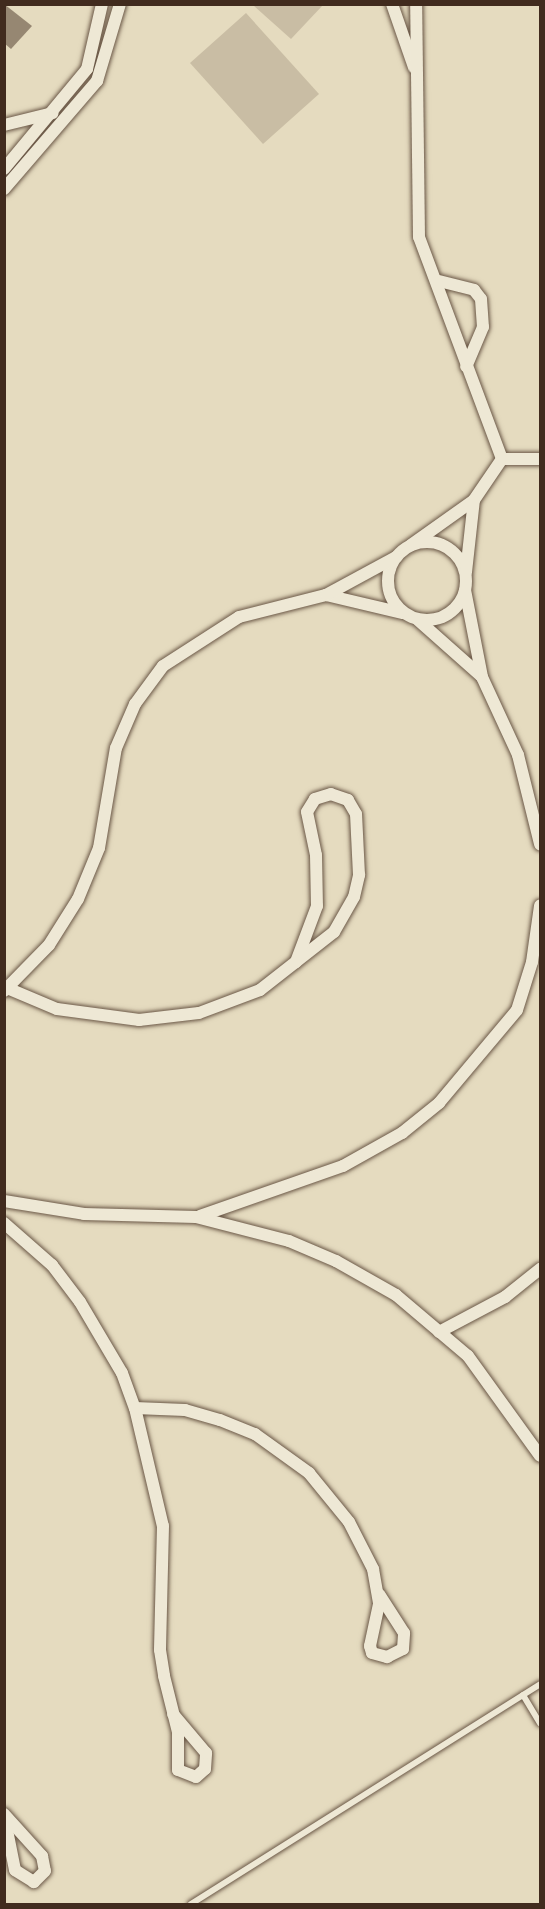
<!DOCTYPE html>
<html>
<head>
<meta charset="utf-8">
<style>
	body { margin:0 }
	#map { position:relative; width:545px; height:1909px; overflow:hidden; background:#e5dbbf; font-family:"IM FELL Double Pica",serif }
	div>[style] { position:absolute }
	[style*='--x'] { left:calc(var(--x)*1px); top:calc(var(--y)*1px); width:calc(var(--w)*1px); rotate:calc(var(--a)*1deg) }
	.green>* { inset:0; background:#c9bda4 }
	.building>* { inset:0; background:#968772 }
	.roads { filter:drop-shadow(0 0 2px #6a5746) drop-shadow(0 0 2px #6a5746) }
	.service>* { height:6px; margin:-3px; padding:0 3px; transform-origin:3px; border-radius:3px; background:#eee8d5 }
	.minor>* { height:12px; margin:-6px; padding:0 6px; transform-origin:6px; border-radius:6px; background:#eee8d5 }
	.minor>.ring { margin:-6px; padding:0; box-sizing:content-box; background:none; border:12px solid #eee8d5; border-radius:50% }
	span { translate:-50% -50%; white-space:nowrap; text-align:center; line-height:1.15; -webkit-text-stroke:4.5px #eee8d5; paint-order:stroke }
	.frame { position:absolute; inset:0; border:6px solid #412b1e; pointer-events:none }
</style>
</head>
<body>
<div id="map">
	<div class="green">
		<i style="clip-path:polygon(253px 5px,323px 5px,291px 39px)"></i>
		<i style="clip-path:polygon(246px 13px,319px 94px,263px 144px,190px 63px)"></i>
	</div>
	<div class="building">
		<i style="clip-path:polygon(4px 4px,32px 26px,11px 49px,4px 43px)"></i>
	</div>
	<div class="roads">
		<div class="service">
			<i style="--x:523;--y:1695;--w:33;--a:59"></i>
			<i style="--x:191;--y:1904;--w:413;--a:-32.2"></i>
		</div>
		<div class="minor">
			<i style="--x:392;--y:4;--w:67;--a:70.8"></i>
			<i style="--x:4;--y:125;--w:50;--a:-13.8"></i>
			<i style="--x:4;--y:169;--w:130;--a:-50.3"></i>
			<i style="--x:87;--y:69;--w:67;--a:-77"></i>
			<i style="--x:4;--y:189;--w:143;--a:-49.3"></i>
			<i style="--x:97;--y:81;--w:80;--a:-73.4"></i>
			<i style="--x:439;--y:281;--w:36;--a:14"></i>
			<i style="--x:474;--y:290;--w:11;--a:52"></i>
			<i style="--x:481;--y:299;--w:28;--a:86"></i>
			<i style="--x:483;--y:327;--w:43;--a:113"></i>
			<i style="--x:502;--y:459;--w:38;--a:0"></i>
			<i class="ring" style="left:388px;top:542px;width:66px;height:66px"></i>
			<i style="--x:411;--y:545;--w:77;--a:-35.5"></i>
			<i style="--x:474;--y:500;--w:50;--a:-55.7"></i>
			<i style="--x:502;--y:459;--w:237;--a:-110.5"></i>
			<i style="--x:419;--y:237;--w:233;--a:-90.7"></i>
			<i style="--x:466;--y:572;--w:72;--a:-83.7"></i>
			<i style="--x:465;--y:590;--w:89;--a:78.9"></i>
			<i style="--x:482;--y:677;--w:86;--a:65.2"></i>
			<i style="--x:518;--y:755;--w:92;--a:76.1"></i>
			<i style="--x:326;--y:595;--w:79;--a:13.2"></i>
			<i style="--x:418;--y:620;--w:84;--a:41.6"></i>
			<i style="--x:7;--y:988;--w:54;--a:22.8"></i>
			<i style="--x:57;--y:1009;--w:83;--a:7.6"></i>
			<i style="--x:139;--y:1020;--w:60;--a:-6.7"></i>
			<i style="--x:199;--y:1013;--w:65;--a:-20.7"></i>
			<i style="--x:260;--y:990;--w:94;--a:-38.1"></i>
			<i style="--x:334;--y:932;--w:40;--a:-60.3"></i>
			<i style="--x:354;--y:897;--w:23;--a:-77"></i>
			<i style="--x:359;--y:875;--w:61;--a:-92.8"></i>
			<i style="--x:356;--y:814;--w:16;--a:-120"></i>
			<i style="--x:348;--y:800;--w:18;--a:-161"></i>
			<i style="--x:331;--y:794;--w:17;--a:163"></i>
			<i style="--x:315;--y:799;--w:15;--a:122"></i>
			<i style="--x:307;--y:812;--w:44;--a:78.2"></i>
			<i style="--x:316;--y:855;--w:51;--a:88.9"></i>
			<i style="--x:317;--y:906;--w:60;--a:110.6"></i>
			<i style="--x:4;--y:991;--w:64;--a:-45.6"></i>
			<i style="--x:49;--y:945;--w:54;--a:-57.8"></i>
			<i style="--x:78;--y:899;--w:55;--a:-67.6"></i>
			<i style="--x:99;--y:848;--w:101;--a:-80.4"></i>
			<i style="--x:116;--y:748;--w:48;--a:-66.6"></i>
			<i style="--x:135;--y:704;--w:47;--a:-53.6"></i>
			<i style="--x:163;--y:666;--w:90;--a:-32.8"></i>
			<i style="--x:239;--y:617;--w:90;--a:-14.2"></i>
			<i style="--x:326;--y:595;--w:80;--a:-28.5"></i>
			<i style="--x:4;--y:1201;--w:81;--a:9.2"></i>
			<i style="--x:84;--y:1214;--w:112;--a:1.5"></i>
			<i style="--x:196;--y:1217;--w:96;--a:14.5"></i>
			<i style="--x:289;--y:1241;--w:51;--a:23.1"></i>
			<i style="--x:336;--y:1261;--w:69;--a:29.5"></i>
			<i style="--x:396;--y:1295;--w:94;--a:40.3"></i>
			<i style="--x:468;--y:1356;--w:123;--a:54.2"></i>
			<i style="--x:200;--y:1216;--w:151;--a:-19.3"></i>
			<i style="--x:343;--y:1166;--w:68;--a:-29.2"></i>
			<i style="--x:402;--y:1133;--w:48;--a:-39"></i>
			<i style="--x:439;--y:1103;--w:121;--a:-50"></i>
			<i style="--x:517;--y:1010;--w:50;--a:-72.6"></i>
			<i style="--x:532;--y:962;--w:57;--a:-81.9"></i>
			<i style="--x:4;--y:1223;--w:64;--a:41.2"></i>
			<i style="--x:52;--y:1265;--w:46;--a:52.9"></i>
			<i style="--x:80;--y:1302;--w:82;--a:59.4"></i>
			<i style="--x:122;--y:1373;--w:37;--a:70"></i>
			<i style="--x:135;--y:1408;--w:121;--a:76.7"></i>
			<i style="--x:163;--y:1526;--w:124;--a:91.4"></i>
			<i style="--x:160;--y:1650;--w:26;--a:81"></i>
			<i style="--x:164;--y:1676;--w:58;--a:76"></i>
			<i style="--x:178;--y:1732;--w:38;--a:90"></i>
			<i style="--x:178;--y:1770;--w:19;--a:21"></i>
			<i style="--x:196;--y:1777;--w:12;--a:-42"></i>
			<i style="--x:205;--y:1769;--w:16;--a:-86"></i>
			<i style="--x:206;--y:1753;--w:51;--a:-130.2"></i>
			<i style="--x:439;--y:1332;--w:75;--a:-27.9"></i>
			<i style="--x:505;--y:1297;--w:45;--a:-38.7"></i>
			<i style="--x:135;--y:1408;--w:50;--a:2.3"></i>
			<i style="--x:185;--y:1410;--w:36;--a:16"></i>
			<i style="--x:220;--y:1420;--w:38;--a:22"></i>
			<i style="--x:255;--y:1434;--w:67;--a:35.8"></i>
			<i style="--x:309;--y:1473;--w:63;--a:50.8"></i>
			<i style="--x:349;--y:1522;--w:53;--a:62.9"></i>
			<i style="--x:373;--y:1569;--w:36;--a:80"></i>
			<i style="--x:379;--y:1604;--w:43;--a:102.1"></i>
			<i style="--x:370;--y:1646;--w:7;--a:74"></i>
			<i style="--x:372;--y:1653;--w:16;--a:15"></i>
			<i style="--x:387;--y:1657;--w:18;--a:-27"></i>
			<i style="--x:403;--y:1649;--w:16;--a:-86"></i>
			<i style="--x:404;--y:1633;--w:46;--a:-122.7"></i>
			<i style="--x:4;--y:1814;--w:57;--a:47.9"></i>
			<i style="--x:42;--y:1856;--w:15;--a:79"></i>
			<i style="--x:45;--y:1871;--w:16;--a:135"></i>
			<i style="--x:34;--y:1882;--w:22;--a:-148"></i>
			<i style="--x:15;--y:1870;--w:56;--a:-101.3"></i>
		</div>
	</div>
	<div class="frame"></div>
</div>
</body>
</html>
